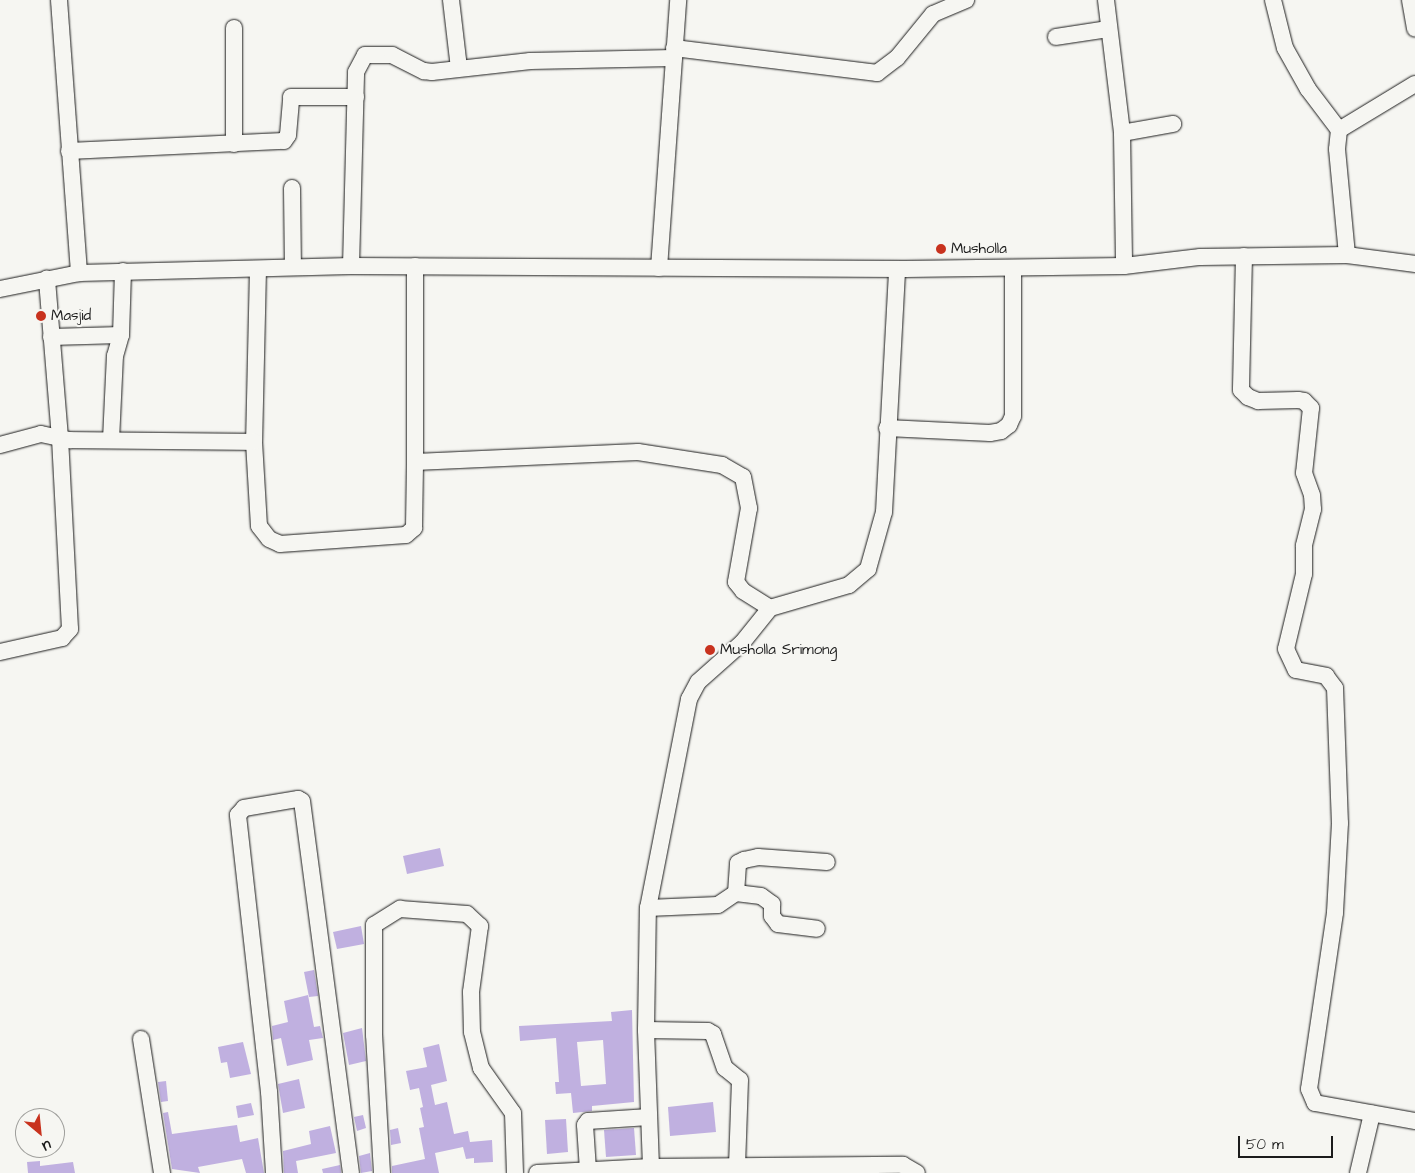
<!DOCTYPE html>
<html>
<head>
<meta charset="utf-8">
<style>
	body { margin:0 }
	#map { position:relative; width:1415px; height:1173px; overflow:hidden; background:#f6f6f2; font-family:"Architects Daughter",sans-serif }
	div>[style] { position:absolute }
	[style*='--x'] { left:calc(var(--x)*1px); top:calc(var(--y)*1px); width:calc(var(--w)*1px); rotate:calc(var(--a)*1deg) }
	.building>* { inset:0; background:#c0b0e0 }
	.roads { filter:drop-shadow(0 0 1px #1c1c1c) drop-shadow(0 0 1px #1c1c1c) }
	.minor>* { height:16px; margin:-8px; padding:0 8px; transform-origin:8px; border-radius:8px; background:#f6f6f2 }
	.dots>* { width:14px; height:14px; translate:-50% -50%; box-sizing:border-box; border:2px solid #f6f6f2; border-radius:50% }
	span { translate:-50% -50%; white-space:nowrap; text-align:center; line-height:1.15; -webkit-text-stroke:4px #f6f6f2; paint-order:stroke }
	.poi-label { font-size:15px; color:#1c1c1c }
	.left { translate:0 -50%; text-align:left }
	.north { position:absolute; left:15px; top:1108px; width:50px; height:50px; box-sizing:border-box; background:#f6f6f2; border:1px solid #9f9f9c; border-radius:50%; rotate:152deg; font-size:14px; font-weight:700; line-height:20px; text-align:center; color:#1c1c1c }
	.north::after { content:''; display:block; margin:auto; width:18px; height:22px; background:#c8321e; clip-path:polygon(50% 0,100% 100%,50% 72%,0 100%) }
	.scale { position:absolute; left:1238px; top:1136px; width:95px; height:22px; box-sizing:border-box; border:2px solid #1c1c1c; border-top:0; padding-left:6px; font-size:15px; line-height:18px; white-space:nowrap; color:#1c1c1c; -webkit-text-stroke:4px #f6f6f2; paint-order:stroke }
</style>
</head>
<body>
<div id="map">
	<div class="building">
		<i style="clip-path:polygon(440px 848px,444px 866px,407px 874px,403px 856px)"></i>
		<i style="clip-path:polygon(361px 926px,364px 944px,337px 949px,333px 932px)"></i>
		<i style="clip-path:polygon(314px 970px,318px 996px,309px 997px,304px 972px)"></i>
		<i style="clip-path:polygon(308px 995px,314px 1027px,320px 1026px,323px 1038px,309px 1040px,313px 1060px,287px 1066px,281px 1038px,273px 1040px,272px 1026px,288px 1022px,284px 1001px)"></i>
		<i style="clip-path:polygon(evenodd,632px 1010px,634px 1102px,592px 1106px,592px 1111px,573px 1113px,571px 1093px,556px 1094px,555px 1082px,559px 1082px,556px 1038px,520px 1041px,519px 1026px,612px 1021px,611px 1012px,632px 1010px,603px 1040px,606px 1084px,581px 1086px,577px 1042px,603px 1040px)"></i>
		<i style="clip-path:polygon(362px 1028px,366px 1061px,349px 1065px,343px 1033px)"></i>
		<i style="clip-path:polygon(243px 1042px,251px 1074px,230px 1078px,227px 1062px,221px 1063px,218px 1047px)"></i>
		<i style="clip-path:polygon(439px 1044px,447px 1081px,431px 1085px,435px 1105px,447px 1102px,454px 1134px,468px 1131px,470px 1142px,492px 1140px,493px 1162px,474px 1163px,474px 1158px,466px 1159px,463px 1147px,435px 1153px,439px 1173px,392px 1173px,392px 1166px,425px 1159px,419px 1128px,424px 1127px,420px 1108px,423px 1107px,419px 1088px,410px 1090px,406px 1071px,427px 1067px,423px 1048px)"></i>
		<i style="clip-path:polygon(299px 1079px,305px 1108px,283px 1113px,278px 1084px)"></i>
		<i style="clip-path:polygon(166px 1081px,168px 1101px,161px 1102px,158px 1082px)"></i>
		<i style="clip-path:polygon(713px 1102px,716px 1132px,670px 1136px,668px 1107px)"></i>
		<i style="clip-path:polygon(251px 1103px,254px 1115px,238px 1118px,236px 1106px)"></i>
		<i style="clip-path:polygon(168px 1112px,172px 1134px,237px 1125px,240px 1142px,258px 1138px,264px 1173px,246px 1173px,242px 1159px,198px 1167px,200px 1173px,172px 1169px,163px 1113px)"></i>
		<i style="clip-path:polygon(363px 1115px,366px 1128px,357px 1131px,354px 1117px)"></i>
		<i style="clip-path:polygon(566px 1119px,568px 1152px,547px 1154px,545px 1120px)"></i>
		<i style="clip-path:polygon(330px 1126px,336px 1153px,296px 1161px,298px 1173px,284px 1173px,283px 1151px,311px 1144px,309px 1131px)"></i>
		<i style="clip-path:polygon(398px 1128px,401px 1143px,391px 1145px,390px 1130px)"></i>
		<i style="clip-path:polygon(634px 1128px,636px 1155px,606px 1157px,604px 1130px)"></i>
		<i style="clip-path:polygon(370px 1153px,372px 1171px,361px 1173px,359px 1156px)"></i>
		<i style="clip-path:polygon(40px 1161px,40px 1166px,73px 1162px,75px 1173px,28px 1173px,27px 1162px)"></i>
		<i style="clip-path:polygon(340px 1165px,341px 1173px,323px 1173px,322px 1169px)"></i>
	</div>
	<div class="roads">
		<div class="minor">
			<i style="--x:59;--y:0;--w:274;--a:85.8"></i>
			<i style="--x:451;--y:0;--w:68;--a:83.3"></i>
			<i style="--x:1106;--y:0;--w:134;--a:83.1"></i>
			<i style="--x:1122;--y:133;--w:133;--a:89.1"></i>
			<i style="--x:1273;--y:0;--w:49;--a:76"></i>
			<i style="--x:1285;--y:48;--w:47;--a:60.7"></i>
			<i style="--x:1308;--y:89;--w:51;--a:52.9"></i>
			<i style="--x:1410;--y:0;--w:29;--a:80"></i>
			<i style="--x:234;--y:28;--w:116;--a:90"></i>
			<i style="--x:1056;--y:37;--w:53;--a:-8.7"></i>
			<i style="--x:674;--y:48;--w:205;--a:7"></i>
			<i style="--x:877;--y:73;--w:25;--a:-37"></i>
			<i style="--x:897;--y:58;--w:57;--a:-50.7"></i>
			<i style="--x:933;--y:14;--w:36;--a:-23"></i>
			<i style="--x:1122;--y:133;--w:52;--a:-10"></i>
			<i style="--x:69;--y:151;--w:215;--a:-2.7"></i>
			<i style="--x:284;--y:141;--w:7;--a:-56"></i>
			<i style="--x:288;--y:135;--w:38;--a:-85"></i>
			<i style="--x:291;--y:97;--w:65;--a:0"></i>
			<i style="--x:292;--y:188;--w:79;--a:89.3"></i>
			<i style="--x:1347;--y:255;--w:106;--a:-95.4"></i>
			<i style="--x:1337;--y:149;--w:19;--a:-84"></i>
			<i style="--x:1339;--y:130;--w:89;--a:-31.2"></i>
			<i style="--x:1244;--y:256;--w:134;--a:91.3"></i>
			<i style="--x:1241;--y:390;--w:10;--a:45"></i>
			<i style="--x:1248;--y:397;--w:11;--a:22"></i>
			<i style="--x:1258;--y:401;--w:40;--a:-1.4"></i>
			<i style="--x:1298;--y:400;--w:6;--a:9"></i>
			<i style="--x:1304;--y:401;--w:10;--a:45"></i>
			<i style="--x:1311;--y:408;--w:65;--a:96.1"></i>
			<i style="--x:1304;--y:473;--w:23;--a:70"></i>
			<i style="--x:1312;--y:495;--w:14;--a:86"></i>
			<i style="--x:1313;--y:509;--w:38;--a:104"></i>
			<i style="--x:1304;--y:546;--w:28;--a:90"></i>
			<i style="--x:1304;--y:574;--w:77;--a:103.5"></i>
			<i style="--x:1286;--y:649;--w:23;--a:65"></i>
			<i style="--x:1296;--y:670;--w:31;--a:11"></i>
			<i style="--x:1326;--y:676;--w:15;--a:53"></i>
			<i style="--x:1335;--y:688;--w:135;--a:87.9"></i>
			<i style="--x:1340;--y:823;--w:90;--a:93.2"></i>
			<i style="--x:1335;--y:913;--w:178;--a:98.4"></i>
			<i style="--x:1309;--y:1089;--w:15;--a:67"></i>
			<i style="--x:1315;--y:1103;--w:102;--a:10.2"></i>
			<i style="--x:351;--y:266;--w:194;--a:-88.5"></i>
			<i style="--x:356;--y:72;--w:19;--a:-62"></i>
			<i style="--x:365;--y:55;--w:27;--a:0"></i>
			<i style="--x:392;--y:55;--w:36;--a:27"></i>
			<i style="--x:424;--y:71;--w:8;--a:7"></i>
			<i style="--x:432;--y:72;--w:99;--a:-6.4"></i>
			<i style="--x:530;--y:61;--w:143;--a:-1.2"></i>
			<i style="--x:415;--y:266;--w:196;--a:90"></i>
			<i style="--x:659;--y:268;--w:269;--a:-85.9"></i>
			<i style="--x:258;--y:269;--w:173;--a:91.3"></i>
			<i style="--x:254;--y:442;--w:84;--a:86.6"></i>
			<i style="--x:259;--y:526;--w:16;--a:52"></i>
			<i style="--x:269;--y:539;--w:12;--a:24"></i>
			<i style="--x:280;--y:544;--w:126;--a:-4.1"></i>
			<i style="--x:406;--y:535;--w:11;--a:-41"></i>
			<i style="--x:414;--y:528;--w:66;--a:-89.1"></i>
			<i style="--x:415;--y:462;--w:223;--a:-2.6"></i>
			<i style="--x:638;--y:452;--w:85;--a:8.8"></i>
			<i style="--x:722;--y:465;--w:24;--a:30"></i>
			<i style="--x:743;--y:477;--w:32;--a:79"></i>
			<i style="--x:749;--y:508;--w:75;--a:100"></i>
			<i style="--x:736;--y:582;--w:11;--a:52"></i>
			<i style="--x:743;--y:591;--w:32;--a:32"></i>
			<i style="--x:0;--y:289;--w:81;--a:-11.4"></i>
			<i style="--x:79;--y:273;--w:272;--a:-1.5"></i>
			<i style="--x:351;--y:266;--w:554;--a:0.31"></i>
			<i style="--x:905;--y:269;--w:219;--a:-0.8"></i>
			<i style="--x:1124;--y:266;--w:77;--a:-6.8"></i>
			<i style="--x:1200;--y:257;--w:147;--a:-0.8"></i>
			<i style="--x:1347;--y:255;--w:69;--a:7.5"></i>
			<i style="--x:51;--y:337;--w:70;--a:-1.6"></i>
			<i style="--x:887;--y:428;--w:103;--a:2.8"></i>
			<i style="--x:990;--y:433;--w:11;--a:-10"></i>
			<i style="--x:1001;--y:431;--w:10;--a:-37"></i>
			<i style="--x:1009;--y:425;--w:10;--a:-66"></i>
			<i style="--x:1013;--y:416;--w:148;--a:-90"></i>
			<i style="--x:111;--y:440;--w:84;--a:-87.3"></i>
			<i style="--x:115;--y:356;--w:22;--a:-74"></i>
			<i style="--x:121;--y:335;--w:64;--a:-88.2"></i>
			<i style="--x:0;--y:445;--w:42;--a:-15"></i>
			<i style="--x:41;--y:434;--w:30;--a:12"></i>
			<i style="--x:70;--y:440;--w:184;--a:0.6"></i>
			<i style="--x:0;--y:652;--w:64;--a:-12.7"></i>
			<i style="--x:62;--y:638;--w:12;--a:-48"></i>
			<i style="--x:70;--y:629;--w:191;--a:-93"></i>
			<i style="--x:60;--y:438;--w:160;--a:-94.7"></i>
			<i style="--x:736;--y:893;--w:30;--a:-86"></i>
			<i style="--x:738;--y:863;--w:7;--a:-27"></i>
			<i style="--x:744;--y:860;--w:14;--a:-12"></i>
			<i style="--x:758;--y:857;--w:69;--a:4.1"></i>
			<i style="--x:648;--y:908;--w:70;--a:-2.5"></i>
			<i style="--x:718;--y:905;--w:22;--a:-34"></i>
			<i style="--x:736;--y:893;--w:25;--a:7"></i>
			<i style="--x:761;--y:896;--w:14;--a:36"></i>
			<i style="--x:772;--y:904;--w:12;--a:90"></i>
			<i style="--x:772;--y:916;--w:10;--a:53"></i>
			<i style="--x:778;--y:924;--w:39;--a:7"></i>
			<i style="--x:646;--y:1030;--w:62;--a:0.9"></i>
			<i style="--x:708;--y:1031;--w:6;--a:31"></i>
			<i style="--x:713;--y:1034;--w:36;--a:71"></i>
			<i style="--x:725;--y:1068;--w:19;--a:39"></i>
			<i style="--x:740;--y:1080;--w:86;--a:92"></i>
			<i style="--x:141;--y:1039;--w:136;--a:81.1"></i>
			<i style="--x:651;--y:1167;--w:137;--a:-92.1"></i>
			<i style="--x:646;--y:1030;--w:122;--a:-89.1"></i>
			<i style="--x:648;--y:908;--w:213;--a:-78.9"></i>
			<i style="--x:689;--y:699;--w:19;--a:-62"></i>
			<i style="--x:698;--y:682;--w:59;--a:-41.6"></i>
			<i style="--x:742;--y:643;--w:45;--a:-51.3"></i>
			<i style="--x:770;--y:608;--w:82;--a:-16.2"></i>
			<i style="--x:849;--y:585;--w:25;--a:-40"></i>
			<i style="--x:868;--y:569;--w:59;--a:-74.3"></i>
			<i style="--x:884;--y:512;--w:243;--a:-86.9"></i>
			<i style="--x:588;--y:1170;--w:45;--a:-93.8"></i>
			<i style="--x:585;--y:1125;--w:5;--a:-53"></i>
			<i style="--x:588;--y:1121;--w:61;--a:-3.8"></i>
			<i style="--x:274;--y:1173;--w:81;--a:-93.5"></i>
			<i style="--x:269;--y:1092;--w:279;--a:-96.4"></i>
			<i style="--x:238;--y:815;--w:9;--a:-49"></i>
			<i style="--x:244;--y:808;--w:55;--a:-9.5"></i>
			<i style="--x:298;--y:799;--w:4;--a:27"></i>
			<i style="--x:302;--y:801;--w:375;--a:82.5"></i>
			<i style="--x:382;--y:1173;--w:138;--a:-93.3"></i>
			<i style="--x:374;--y:1035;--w:110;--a:-90"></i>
			<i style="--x:374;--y:925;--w:31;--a:-32"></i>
			<i style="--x:400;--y:909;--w:67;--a:4.3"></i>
			<i style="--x:467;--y:914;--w:18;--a:43"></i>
			<i style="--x:480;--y:926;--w:67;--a:97.8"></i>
			<i style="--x:471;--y:992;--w:40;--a:88.6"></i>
			<i style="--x:472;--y:1032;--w:37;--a:76"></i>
			<i style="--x:481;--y:1068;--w:55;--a:54.6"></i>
			<i style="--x:513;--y:1113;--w:60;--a:88.1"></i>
			<i style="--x:537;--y:1173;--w:114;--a:-3"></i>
			<i style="--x:651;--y:1167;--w:252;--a:-0.5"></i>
			<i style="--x:903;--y:1165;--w:16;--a:30"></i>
			<i style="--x:1358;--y:1173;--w:61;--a:-76.7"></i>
		</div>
	</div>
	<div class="dots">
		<i style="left:941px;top:249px;background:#c8321e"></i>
		<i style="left:41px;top:316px;background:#c8321e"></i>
		<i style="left:710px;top:650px;background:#c8321e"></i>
	</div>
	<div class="poi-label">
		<span class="left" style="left:951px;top:249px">Musholla</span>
		<span class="left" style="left:51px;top:316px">Masjid</span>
		<span class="left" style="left:720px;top:650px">Musholla Srimong</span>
	</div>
	<div class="north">U</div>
	<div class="scale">50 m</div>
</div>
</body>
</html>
